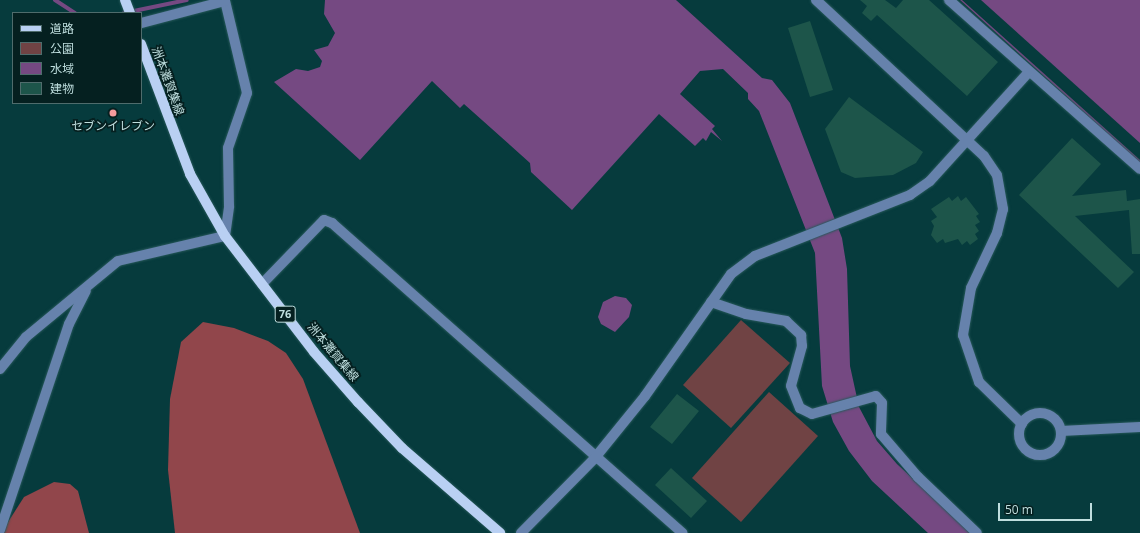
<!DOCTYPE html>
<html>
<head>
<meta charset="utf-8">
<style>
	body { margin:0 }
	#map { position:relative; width:1140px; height:533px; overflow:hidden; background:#063b3d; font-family:"Open Sans","Noto Sans JP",sans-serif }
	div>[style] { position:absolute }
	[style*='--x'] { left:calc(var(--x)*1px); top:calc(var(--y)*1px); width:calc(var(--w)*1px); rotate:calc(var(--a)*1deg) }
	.green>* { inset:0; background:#704344 }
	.forest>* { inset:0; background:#91464b }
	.water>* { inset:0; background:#754982 }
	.pier>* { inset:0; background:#063b3d }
	.stream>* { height:4px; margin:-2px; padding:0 2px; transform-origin:2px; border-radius:2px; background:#754982 }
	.building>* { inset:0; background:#1d554a }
	.roads { filter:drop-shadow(0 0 1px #27585a) drop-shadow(0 0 1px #27585a) }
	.minor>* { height:10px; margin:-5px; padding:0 5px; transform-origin:5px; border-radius:5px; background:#6682ac }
	.minor>.ring { margin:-5px; padding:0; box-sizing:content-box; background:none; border:10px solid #6682ac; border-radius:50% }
	.major>* { height:10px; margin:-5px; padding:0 5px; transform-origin:5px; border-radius:5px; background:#b9d0f3 }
	.dots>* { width:11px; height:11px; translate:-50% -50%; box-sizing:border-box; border:2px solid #052020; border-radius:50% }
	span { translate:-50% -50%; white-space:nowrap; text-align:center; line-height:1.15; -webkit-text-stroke:3.5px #052020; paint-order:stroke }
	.shield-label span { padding:1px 3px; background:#052020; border:1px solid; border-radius:3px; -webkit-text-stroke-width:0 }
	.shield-label { font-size:11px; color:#bfdede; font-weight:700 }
	.street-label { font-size:12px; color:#bfdede }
	.poi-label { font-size:12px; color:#bfdede }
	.legend { position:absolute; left:12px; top:12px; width:130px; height:92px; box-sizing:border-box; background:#052020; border:1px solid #4f6c6c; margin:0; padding:5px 7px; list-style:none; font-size:12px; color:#bfdede }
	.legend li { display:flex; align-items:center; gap:8px; height:20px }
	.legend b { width:20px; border:1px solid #4f6c6c }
	.scale { position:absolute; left:998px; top:503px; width:94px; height:18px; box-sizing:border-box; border:2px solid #bfdede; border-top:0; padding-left:5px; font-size:12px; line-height:14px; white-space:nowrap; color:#bfdede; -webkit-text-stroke:3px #052020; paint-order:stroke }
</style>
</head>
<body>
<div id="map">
	<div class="green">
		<i style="clip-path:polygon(741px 320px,790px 363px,731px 428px,683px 385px)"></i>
		<i style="clip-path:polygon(769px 392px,818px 436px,741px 522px,692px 478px)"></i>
	</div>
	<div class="forest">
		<i style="clip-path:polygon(203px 322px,234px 328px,268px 341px,286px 353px,303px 379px,360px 533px,175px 533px,168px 470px,170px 399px,181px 342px)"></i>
		<i style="clip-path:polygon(54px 482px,70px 484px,78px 491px,89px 533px,1px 533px,24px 497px)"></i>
	</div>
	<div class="water">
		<i style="clip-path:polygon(325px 0,676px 0,762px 78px,772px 80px,790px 103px,842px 238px,847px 269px,850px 366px,859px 407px,877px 441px,897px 464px,972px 533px,928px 533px,872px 481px,849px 451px,833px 422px,822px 386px,815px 253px,759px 111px,748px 99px,748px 93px,723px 69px,700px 71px,680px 94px,715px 126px,712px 129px,722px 141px,711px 132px,706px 141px,703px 138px,695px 146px,659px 114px,572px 210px,531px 172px,530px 163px,464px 104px,460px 108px,432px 81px,360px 160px,274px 82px,296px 69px,308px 71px,320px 67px,322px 61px,314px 50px,328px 46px,335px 33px,324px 14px)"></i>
		<i style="clip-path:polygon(960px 0,1140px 0,1140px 163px)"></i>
		<i style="clip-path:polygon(615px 296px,626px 298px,632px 305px,629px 317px,615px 332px,601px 324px,598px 317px,603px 302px)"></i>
	</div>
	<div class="pier">
		<i style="clip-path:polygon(962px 0,981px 0,1140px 143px,1140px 160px)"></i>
	</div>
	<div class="stream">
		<i style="--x:55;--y:0;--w:24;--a:33"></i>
		<i style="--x:124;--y:13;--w:64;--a:-11.7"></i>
	</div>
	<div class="building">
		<i style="clip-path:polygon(860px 0,885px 0,896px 8px,903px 0,929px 0,998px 62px,967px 96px,877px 15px,871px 21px,862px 13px,867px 6px)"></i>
		<i style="clip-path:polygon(810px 21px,833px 90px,810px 97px,788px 28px)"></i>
		<i style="clip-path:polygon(849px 97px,923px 152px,916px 163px,893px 175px,855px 178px,841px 172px,825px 129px)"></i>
		<i style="clip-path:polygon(1072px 138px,1101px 164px,1072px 196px,1126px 190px,1127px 201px,1140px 199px,1140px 254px,1132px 254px,1129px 210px,1075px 216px,1134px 272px,1118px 288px,1019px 195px)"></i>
		<i style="clip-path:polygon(958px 196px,961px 201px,966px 197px,979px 214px,976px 216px,980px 222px,975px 225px,979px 231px,975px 234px,978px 239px,970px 245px,967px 241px,962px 245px,958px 239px,945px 243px,943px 239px,937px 243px,931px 235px,934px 226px,931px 221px,937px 217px,931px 209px,949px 197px,952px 201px)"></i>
		<i style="clip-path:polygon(677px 394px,699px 411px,672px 444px,650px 427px)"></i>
		<i style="clip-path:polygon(671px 468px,707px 501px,691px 518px,655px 485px)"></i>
	</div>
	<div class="roads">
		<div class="minor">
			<i style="--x:816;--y:0;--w:229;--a:42.9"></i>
			<i style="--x:984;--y:156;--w:23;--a:56"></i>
			<i style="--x:997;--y:175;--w:35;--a:80"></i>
			<i style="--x:1003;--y:209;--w:25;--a:104"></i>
			<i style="--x:997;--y:233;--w:61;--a:115.3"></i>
			<i style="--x:971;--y:288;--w:48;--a:99.7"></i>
			<i style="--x:963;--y:335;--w:50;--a:71.2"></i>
			<i style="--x:979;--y:382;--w:60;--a:44.3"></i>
			<i style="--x:949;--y:0;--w:255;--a:41.5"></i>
			<i style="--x:262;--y:284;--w:89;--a:-45.9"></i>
			<i style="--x:324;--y:220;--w:9;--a:21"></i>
			<i style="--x:332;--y:223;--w:468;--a:41.5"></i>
			<i style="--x:711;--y:302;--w:37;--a:19"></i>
			<i style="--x:746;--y:314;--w:41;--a:9.9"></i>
			<i style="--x:786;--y:321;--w:21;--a:43"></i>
			<i style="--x:801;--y:335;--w:11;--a:85"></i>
			<i style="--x:802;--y:346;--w:41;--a:105.4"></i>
			<i style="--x:791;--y:386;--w:24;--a:68"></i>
			<i style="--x:800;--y:408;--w:13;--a:27"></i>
			<i style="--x:812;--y:414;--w:66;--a:-15.7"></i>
			<i style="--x:876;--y:396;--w:9;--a:49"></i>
			<i style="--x:882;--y:403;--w:31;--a:92"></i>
			<i style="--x:881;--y:434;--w:57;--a:49.3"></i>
			<i style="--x:918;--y:477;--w:81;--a:43.5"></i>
			<i style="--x:0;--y:369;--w:41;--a:-50.9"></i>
			<i style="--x:26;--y:337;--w:119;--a:-39.6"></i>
			<i style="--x:118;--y:261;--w:110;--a:-13.2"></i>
			<i style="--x:225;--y:236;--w:30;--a:-82"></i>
			<i style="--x:229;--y:206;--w:58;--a:-91"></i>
			<i style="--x:228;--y:148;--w:58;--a:-70.9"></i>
			<i style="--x:247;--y:93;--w:95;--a:-103.4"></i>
			<i style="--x:225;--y:1;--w:87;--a:165.3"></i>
			<i class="ring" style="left:1019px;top:413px;width:32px;height:32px"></i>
			<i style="--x:1061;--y:431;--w:79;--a:-2.9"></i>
			<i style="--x:0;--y:530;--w:217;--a:-71.5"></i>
			<i style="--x:69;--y:324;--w:37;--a:-63"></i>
			<i style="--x:521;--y:533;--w:104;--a:-45.4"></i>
			<i style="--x:594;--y:459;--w:81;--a:-51"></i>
			<i style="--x:645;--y:396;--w:149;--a:-54.8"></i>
			<i style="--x:731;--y:274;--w:30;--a:-37"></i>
			<i style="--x:755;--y:256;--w:167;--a:-21.5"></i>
			<i style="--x:910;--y:195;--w:24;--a:-35"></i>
			<i style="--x:930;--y:181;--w:147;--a:-47.8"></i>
		</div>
		<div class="major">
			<i style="--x:125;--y:0;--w:14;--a:69"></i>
			<i style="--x:141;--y:44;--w:139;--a:69.3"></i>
			<i style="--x:190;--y:174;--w:71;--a:60.6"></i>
			<i style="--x:225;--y:236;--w:146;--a:52.5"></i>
			<i style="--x:314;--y:352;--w:67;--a:48.7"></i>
			<i style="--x:358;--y:402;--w:64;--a:46.3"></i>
			<i style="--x:402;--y:448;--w:130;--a:40.9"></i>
		</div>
	</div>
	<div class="dots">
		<i style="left:113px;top:113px;background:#f59b9d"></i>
	</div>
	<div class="shield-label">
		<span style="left:285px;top:314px">76</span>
	</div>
	<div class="street-label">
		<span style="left:168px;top:81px;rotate:70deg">洲本灘賀集線</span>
		<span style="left:333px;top:352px;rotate:50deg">洲本灘賀集線</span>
	</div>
	<div class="poi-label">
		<span style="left:113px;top:126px">セブンイレブン</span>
	</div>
	<ul class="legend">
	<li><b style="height:5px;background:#b9d0f3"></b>道路</li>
	<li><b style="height:11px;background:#704344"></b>公園</li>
	<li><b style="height:11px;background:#754982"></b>水域</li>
	<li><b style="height:11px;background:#1d554a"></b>建物</li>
	</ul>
	<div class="scale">50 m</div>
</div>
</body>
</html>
